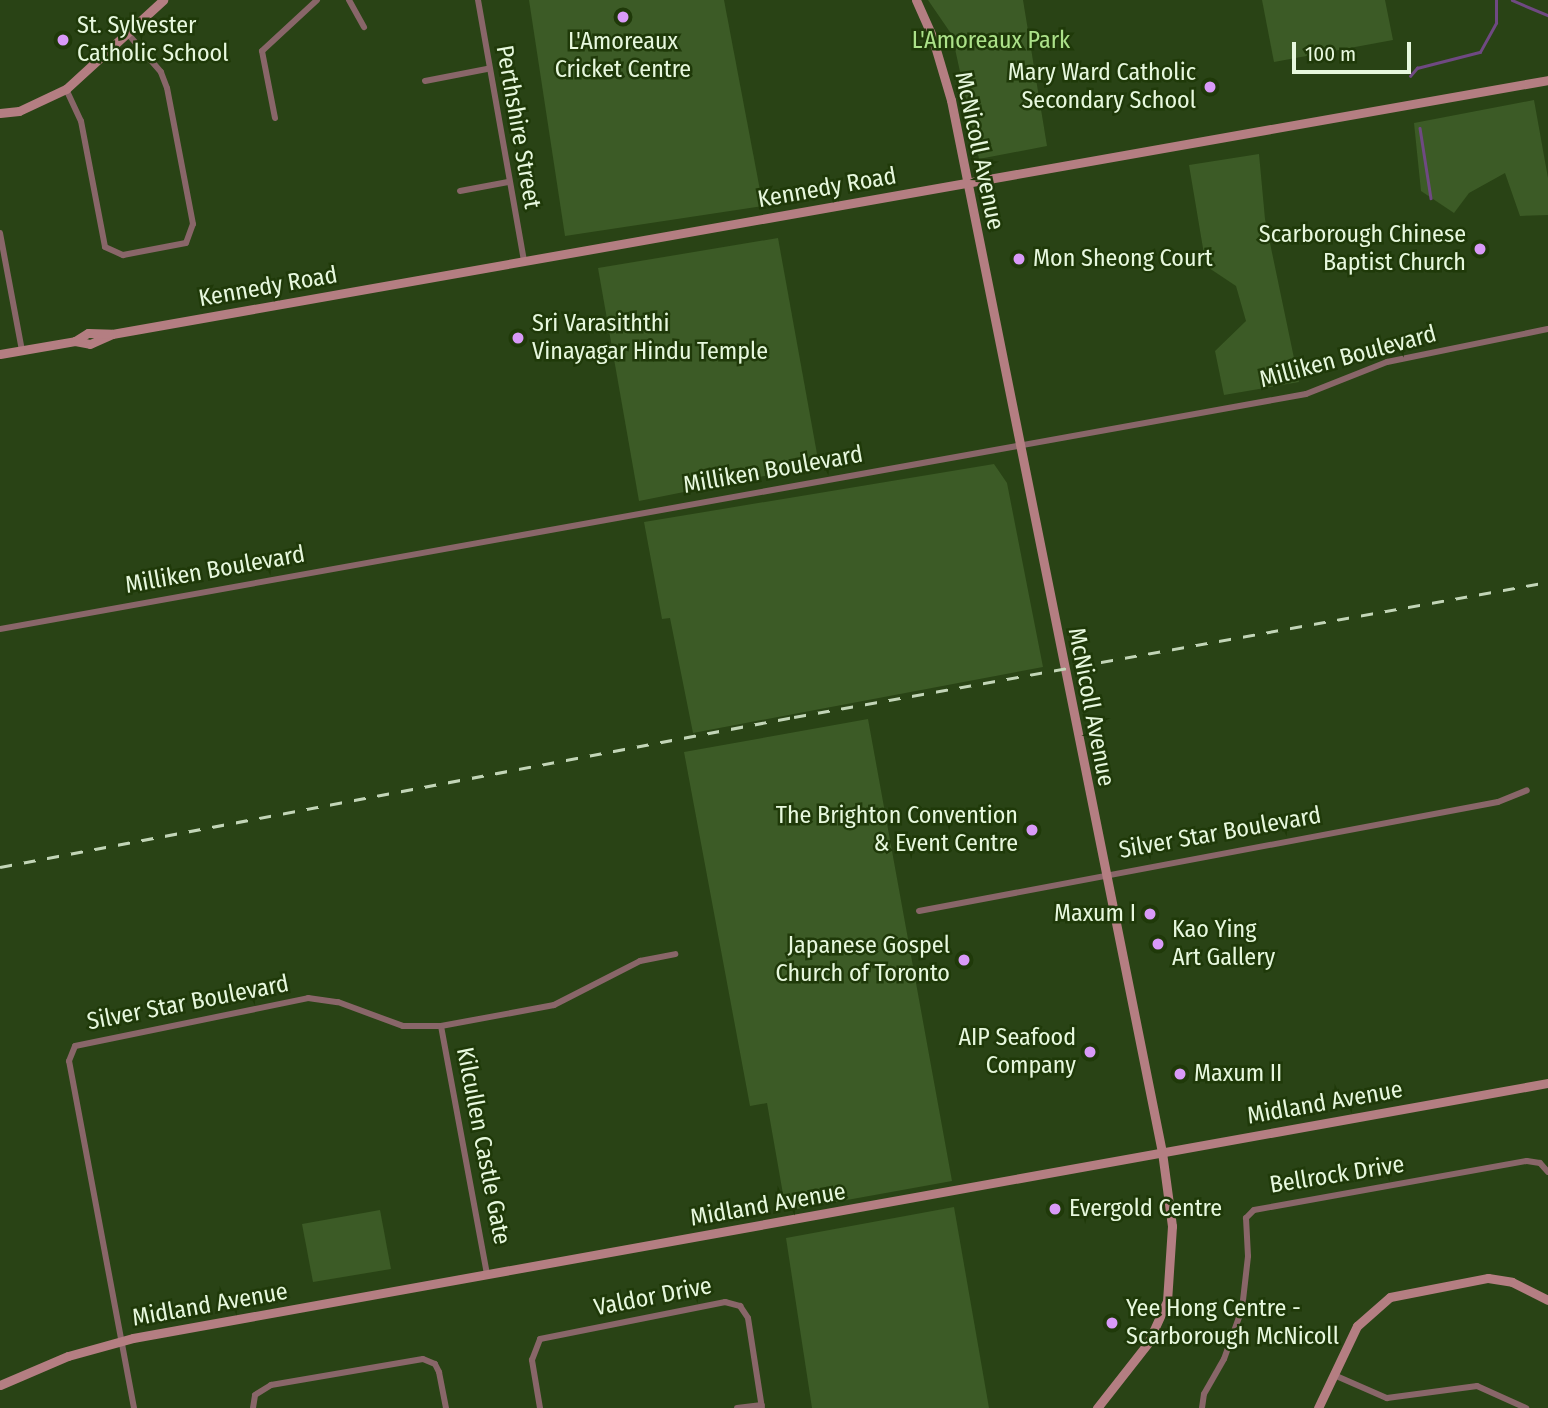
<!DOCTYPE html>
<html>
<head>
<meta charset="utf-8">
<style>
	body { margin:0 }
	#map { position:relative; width:1548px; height:1408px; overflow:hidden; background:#294315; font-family:"Fira Sans Condensed",sans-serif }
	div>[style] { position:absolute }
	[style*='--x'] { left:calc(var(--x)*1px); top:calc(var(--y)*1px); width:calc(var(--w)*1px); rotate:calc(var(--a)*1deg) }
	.green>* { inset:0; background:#3c5b26 }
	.stream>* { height:2.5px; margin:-1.25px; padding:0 1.25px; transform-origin:1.25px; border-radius:1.25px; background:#6f4982 }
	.street>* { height:6px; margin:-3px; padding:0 3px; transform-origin:3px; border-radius:3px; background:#896669 }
	.secondary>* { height:9px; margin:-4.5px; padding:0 4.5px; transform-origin:4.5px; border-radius:4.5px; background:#b47e82 }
	.rail>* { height:2.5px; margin-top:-1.25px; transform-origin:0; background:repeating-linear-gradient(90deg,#c2d5b7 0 12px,transparent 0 24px) }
	.dots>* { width:19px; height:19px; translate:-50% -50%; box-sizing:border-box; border:4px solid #1f3909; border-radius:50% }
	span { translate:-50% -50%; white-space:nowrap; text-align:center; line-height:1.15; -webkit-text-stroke:5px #1f3909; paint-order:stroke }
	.poi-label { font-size:24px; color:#e7f8de }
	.left { translate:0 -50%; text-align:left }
	.right { translate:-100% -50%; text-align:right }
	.park-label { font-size:24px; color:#ace289 }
	.street-label { font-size:24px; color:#e7f8de }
	.scale { position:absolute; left:1292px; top:42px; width:119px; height:32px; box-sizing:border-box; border:4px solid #e7f8de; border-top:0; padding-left:9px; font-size:21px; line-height:24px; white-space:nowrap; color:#e7f8de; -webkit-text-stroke:5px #1f3909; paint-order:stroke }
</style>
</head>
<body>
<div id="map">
	<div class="green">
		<i style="clip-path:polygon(529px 0,724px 0,763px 206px,565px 236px)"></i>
		<i style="clip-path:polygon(928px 0,1023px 0,1047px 146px,979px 159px,952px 35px)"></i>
		<i style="clip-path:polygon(1262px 0,1385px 0,1393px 40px,1274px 62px)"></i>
		<i style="clip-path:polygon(1534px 100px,1548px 178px,1548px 215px,1520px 216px,1505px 173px,1469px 193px,1454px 213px,1421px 191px,1414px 123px)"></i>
		<i style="clip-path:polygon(1259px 154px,1265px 219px,1299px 382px,1224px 395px,1215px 351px,1246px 321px,1236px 286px,1206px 266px,1189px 165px)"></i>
		<i style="clip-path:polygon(778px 238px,819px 465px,639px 501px,598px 268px)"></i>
		<i style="clip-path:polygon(994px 464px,1007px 483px,1043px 667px,693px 733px,670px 618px,662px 619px,644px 522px)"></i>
		<i style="clip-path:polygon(868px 719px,952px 1181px,786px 1211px,767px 1103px,750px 1106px,684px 752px)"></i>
		<i style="clip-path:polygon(954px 1207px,989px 1408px,812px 1408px,786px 1238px)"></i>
		<i style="clip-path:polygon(380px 1210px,391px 1269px,313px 1282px,302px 1224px)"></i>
	</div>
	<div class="stream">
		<i style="--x:1512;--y:0;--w:39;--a:23"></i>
		<i style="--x:1410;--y:76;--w:11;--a:-49"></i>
		<i style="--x:1417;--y:68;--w:65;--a:-14.3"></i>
		<i style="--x:1480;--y:52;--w:33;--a:-61"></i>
		<i style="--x:1496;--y:23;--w:23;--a:-90"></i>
		<i style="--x:1420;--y:128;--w:71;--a:81.1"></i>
	</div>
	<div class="street">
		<i style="--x:349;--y:0;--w:31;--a:61"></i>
		<i style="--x:478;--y:0;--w:265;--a:80"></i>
		<i style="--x:425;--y:81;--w:63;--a:-11"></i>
		<i style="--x:66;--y:89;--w:35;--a:65"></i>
		<i style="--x:81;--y:121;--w:128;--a:79.2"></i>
		<i style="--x:105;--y:247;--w:20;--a:24"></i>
		<i style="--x:123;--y:255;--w:64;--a:-10.8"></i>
		<i style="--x:186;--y:243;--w:20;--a:-70"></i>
		<i style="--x:193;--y:224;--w:138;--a:-100.8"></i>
		<i style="--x:167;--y:88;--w:17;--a:-111"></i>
		<i style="--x:161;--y:72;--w:50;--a:-131"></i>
		<i style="--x:275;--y:118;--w:68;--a:-101"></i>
		<i style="--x:262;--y:51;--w:75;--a:-42.8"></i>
		<i style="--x:460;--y:191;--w:49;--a:-10.6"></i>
		<i style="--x:0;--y:233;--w:119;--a:79.4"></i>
		<i style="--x:0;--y:629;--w:1327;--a:-10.2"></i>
		<i style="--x:1306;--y:394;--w:87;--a:-21.6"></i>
		<i style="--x:1387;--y:362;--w:164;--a:-11.6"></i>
		<i style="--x:919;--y:911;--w:589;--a:-10.66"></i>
		<i style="--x:1498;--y:802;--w:31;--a:-22"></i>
		<i style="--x:441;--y:1026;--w:252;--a:79.5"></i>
		<i style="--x:1334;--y:1375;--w:58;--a:23.5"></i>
		<i style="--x:1387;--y:1398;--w:91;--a:-7.6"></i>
		<i style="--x:1477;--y:1386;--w:54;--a:24.2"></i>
		<i style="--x:134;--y:1408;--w:353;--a:-100.6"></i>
		<i style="--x:69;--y:1061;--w:16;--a:-68"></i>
		<i style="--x:75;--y:1046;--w:238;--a:-11.6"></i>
		<i style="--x:308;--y:998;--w:30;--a:8"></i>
		<i style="--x:338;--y:1002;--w:69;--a:20.3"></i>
		<i style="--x:403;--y:1026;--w:38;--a:0"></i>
		<i style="--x:441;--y:1026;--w:115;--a:-10.5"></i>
		<i style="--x:554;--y:1005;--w:97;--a:-27.1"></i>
		<i style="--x:640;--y:961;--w:36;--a:-11"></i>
		<i style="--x:253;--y:1408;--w:13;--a:-81"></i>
		<i style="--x:255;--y:1395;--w:19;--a:-32"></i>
		<i style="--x:271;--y:1385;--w:154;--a:-9.7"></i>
		<i style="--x:423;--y:1359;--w:13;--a:23"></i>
		<i style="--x:435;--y:1364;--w:9;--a:63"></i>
		<i style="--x:439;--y:1372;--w:37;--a:79"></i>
		<i style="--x:540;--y:1408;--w:49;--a:-99.5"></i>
		<i style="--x:532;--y:1360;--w:22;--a:-69"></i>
		<i style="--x:540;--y:1339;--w:189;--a:-11.3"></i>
		<i style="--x:725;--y:1302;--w:16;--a:15"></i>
		<i style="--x:740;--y:1306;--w:14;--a:56"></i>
		<i style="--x:748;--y:1318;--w:91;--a:81.2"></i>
		<i style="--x:737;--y:1408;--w:25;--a:-7"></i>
		<i style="--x:1202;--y:1408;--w:14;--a:-82"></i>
		<i style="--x:1204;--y:1394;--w:40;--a:-60.3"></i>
		<i style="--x:1224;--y:1359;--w:53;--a:-70.2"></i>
		<i style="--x:1242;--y:1309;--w:53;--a:-83.5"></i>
		<i style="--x:1248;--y:1256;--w:38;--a:-93"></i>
		<i style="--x:1246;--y:1218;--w:11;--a:-45"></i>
		<i style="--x:1254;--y:1210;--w:277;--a:-10.2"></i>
		<i style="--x:1527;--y:1161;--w:13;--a:9"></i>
		<i style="--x:1540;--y:1163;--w:12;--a:48"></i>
	</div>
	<div class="secondary">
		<i style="--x:916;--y:0;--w:39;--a:66"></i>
		<i style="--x:932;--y:36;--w:67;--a:73.5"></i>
		<i style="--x:951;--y:100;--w:1073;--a:78.66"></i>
		<i style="--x:1162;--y:1152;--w:75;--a:82.3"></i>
		<i style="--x:1172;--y:1226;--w:75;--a:93.8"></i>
		<i style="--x:1167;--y:1301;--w:46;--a:114.3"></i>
		<i style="--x:1148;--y:1343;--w:83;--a:128.1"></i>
		<i style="--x:0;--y:113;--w:19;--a:-6"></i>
		<i style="--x:19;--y:111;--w:52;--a:-25.1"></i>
		<i style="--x:66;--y:89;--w:132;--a:-42.5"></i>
		<i style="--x:75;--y:341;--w:15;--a:11"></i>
		<i style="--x:90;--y:344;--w:24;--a:-24"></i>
		<i style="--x:112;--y:334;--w:1458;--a:-10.03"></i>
		<i style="--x:0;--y:354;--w:76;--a:-9.8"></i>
		<i style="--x:75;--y:341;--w:15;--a:-32"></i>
		<i style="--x:88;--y:333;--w:24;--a:2"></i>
		<i style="--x:0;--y:1385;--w:74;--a:-23.1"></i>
		<i style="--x:68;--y:1356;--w:67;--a:-15.5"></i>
		<i style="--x:133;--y:1338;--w:1438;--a:-10.22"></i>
		<i style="--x:1318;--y:1408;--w:91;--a:-64.6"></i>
		<i style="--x:1357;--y:1326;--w:44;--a:-41.3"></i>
		<i style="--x:1390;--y:1297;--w:100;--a:-11"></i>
		<i style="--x:1488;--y:1278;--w:24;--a:9"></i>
		<i style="--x:1512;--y:1282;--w:40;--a:26.6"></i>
	</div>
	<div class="rail">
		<i style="--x:0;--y:867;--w:808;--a:-10.7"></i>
		<i style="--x:794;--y:717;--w:766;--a:-10.15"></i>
	</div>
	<div class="dots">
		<i style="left:623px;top:17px;background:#d99af8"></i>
		<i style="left:63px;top:40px;background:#d99af8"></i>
		<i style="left:1210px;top:87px;background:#d99af8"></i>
		<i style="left:1480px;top:249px;background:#d99af8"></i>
		<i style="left:1019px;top:259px;background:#d99af8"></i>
		<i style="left:518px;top:338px;background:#d99af8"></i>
		<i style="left:1032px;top:830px;background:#d99af8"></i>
		<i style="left:1150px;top:914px;background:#d99af8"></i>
		<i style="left:1158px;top:944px;background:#d99af8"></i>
		<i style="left:964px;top:960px;background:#d99af8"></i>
		<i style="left:1090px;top:1052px;background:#d99af8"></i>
		<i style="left:1180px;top:1074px;background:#d99af8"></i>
		<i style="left:1055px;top:1209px;background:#d99af8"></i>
		<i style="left:1112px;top:1323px;background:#d99af8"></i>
	</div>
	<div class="poi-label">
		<span class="left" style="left:77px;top:40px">St. Sylvester<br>Catholic School</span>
		<span style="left:623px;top:56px">L'Amoreaux<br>Cricket Centre</span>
		<span class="right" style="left:1196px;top:87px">Mary Ward Catholic<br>Secondary School</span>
		<span class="right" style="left:1466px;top:249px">Scarborough Chinese<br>Baptist Church</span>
		<span class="left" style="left:1033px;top:259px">Mon Sheong Court</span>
		<span class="left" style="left:532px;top:338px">Sri Varasiththi<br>Vinayagar Hindu Temple</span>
		<span class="right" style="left:1018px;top:830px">The Brighton Convention<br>&amp; Event Centre</span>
		<span class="right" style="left:1136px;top:914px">Maxum I</span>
		<span class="left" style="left:1172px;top:944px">Kao Ying<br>Art Gallery</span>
		<span class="right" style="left:950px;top:960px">Japanese Gospel<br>Church of Toronto</span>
		<span class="right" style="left:1076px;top:1052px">AIP Seafood<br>Company</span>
		<span class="left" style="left:1194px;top:1074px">Maxum II</span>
		<span class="left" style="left:1069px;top:1209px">Evergold Centre</span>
		<span class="left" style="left:1126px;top:1323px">Yee Hong Centre -<br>Scarborough McNicoll</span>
	</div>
	<div class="park-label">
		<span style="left:991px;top:41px">L'Amoreaux Park</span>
	</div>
	<div class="street-label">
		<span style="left:518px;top:127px;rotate:80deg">Perthshire Street</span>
		<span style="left:979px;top:151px;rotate:78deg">McNicoll Avenue</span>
		<span style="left:827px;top:188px;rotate:-10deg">Kennedy Road</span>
		<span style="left:268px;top:287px;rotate:-10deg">Kennedy Road</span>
		<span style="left:1348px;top:357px;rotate:-15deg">Milliken Boulevard</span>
		<span style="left:773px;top:470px;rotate:-10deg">Milliken Boulevard</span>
		<span style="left:215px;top:570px;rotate:-10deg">Milliken Boulevard</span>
		<span style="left:1091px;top:707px;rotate:79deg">McNicoll Avenue</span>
		<span style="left:1220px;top:833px;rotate:-10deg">Silver Star Boulevard</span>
		<span style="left:188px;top:1003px;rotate:-11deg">Silver Star Boulevard</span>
		<span style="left:1325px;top:1103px;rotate:-10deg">Midland Avenue</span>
		<span style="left:483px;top:1146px;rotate:79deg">Kilcullen Castle Gate</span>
		<span style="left:1337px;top:1175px;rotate:-9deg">Bellrock Drive</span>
		<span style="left:768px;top:1205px;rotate:-10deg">Midland Avenue</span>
		<span style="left:653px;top:1297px;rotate:-11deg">Valdor Drive</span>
		<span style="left:210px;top:1305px;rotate:-10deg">Midland Avenue</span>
	</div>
	<div class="scale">100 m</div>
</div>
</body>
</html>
